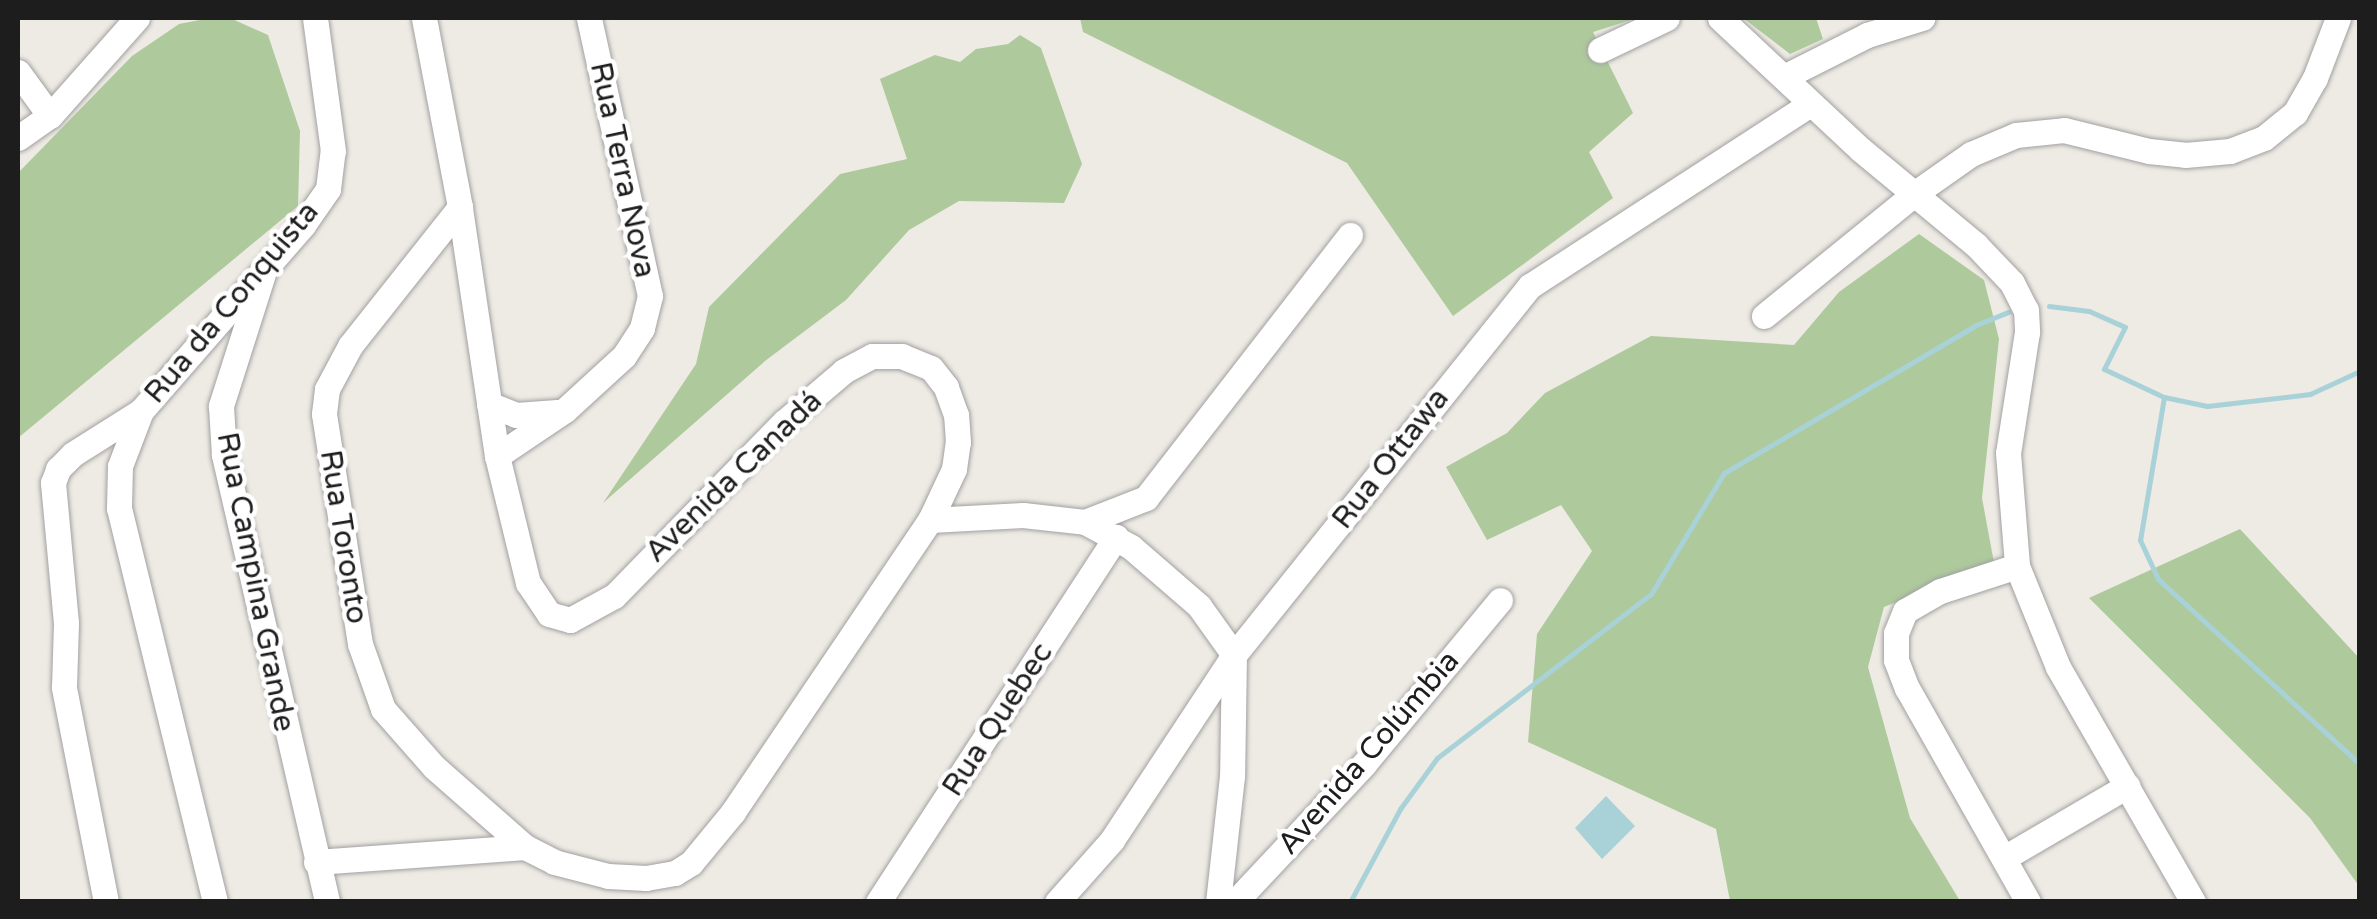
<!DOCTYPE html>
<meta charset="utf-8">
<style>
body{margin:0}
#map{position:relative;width:2377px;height:919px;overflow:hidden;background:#eeeae4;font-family:"Varela Round",sans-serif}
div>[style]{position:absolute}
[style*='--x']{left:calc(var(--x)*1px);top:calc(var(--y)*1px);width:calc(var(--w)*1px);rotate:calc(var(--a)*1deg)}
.forest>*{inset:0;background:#aeca9c}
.water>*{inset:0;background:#a8d2d8}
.stream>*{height:5px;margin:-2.5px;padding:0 2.5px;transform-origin:2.5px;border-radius:2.5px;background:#a8d2d8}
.roads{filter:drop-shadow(0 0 2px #a1a1a1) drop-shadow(0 0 2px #a1a1a1)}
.minor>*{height:25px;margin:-12.5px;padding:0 12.5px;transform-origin:12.5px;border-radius:12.5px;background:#fff}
span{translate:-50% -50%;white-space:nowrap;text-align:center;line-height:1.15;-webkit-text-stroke:9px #fff;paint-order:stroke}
.street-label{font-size:30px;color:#1d1d1d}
.frame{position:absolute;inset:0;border:20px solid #1d1d1d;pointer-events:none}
</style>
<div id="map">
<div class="forest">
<div style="clip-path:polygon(210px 18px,230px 18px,268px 35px,300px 131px,298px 206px,18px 438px,18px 173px,132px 56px,179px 24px)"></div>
<div style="clip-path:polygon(1080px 18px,1637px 18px,1593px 32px,1633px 113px,1589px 152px,1613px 198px,1453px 316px,1347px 163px,1083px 32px)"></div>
<div style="clip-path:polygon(1743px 18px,1816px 18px,1823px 39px,1790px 54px)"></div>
<div style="clip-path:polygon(1020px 35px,1041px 48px,1082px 164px,1064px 203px,959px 201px,909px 230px,846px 300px,765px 361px,603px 503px,696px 364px,709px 307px,840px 174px,907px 159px,880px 79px,935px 55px,960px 62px,976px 49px,1008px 44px)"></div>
<div style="clip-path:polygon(1919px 234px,1984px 280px,1999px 339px,1982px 498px,1994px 563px,1884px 607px,1868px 667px,1910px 818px,1960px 901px,1730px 901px,1716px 829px,1528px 742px,1537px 634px,1592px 551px,1561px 505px,1487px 540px,1446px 467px,1507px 433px,1545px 393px,1651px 336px,1794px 345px,1839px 292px)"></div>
<div style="clip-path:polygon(2240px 529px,2359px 658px,2359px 886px,2310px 818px,2089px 598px)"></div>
</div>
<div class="water">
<div style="clip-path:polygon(1606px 796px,1635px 826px,1602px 859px,1575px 828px)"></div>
</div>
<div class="stream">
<div style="--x:2049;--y:306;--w:40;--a:7.1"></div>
<div style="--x:2089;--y:311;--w:39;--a:24"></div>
<div style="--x:2125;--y:327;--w:47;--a:116.6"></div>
<div style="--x:2104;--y:369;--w:66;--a:25"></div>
<div style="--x:2164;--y:397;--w:44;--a:11.8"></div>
<div style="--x:2207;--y:406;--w:104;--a:-6.6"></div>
<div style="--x:2310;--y:394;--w:55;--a:-24.7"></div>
<div style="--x:2164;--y:397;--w:145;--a:99.5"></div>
<div style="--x:2140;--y:540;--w:43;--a:65.2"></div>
<div style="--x:2158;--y:579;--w:274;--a:42.5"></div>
<div style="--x:1350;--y:902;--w:106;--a:-61.7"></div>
<div style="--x:1400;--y:809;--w:63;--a:-54"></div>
<div style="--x:1437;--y:758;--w:270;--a:-37.5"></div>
<div style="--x:1651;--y:594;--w:141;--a:-58.9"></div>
<div style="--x:1724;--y:473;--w:292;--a:-30.4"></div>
<div style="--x:1976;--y:325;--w:35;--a:-22"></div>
</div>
<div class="roads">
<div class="minor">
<div style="--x:1720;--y:18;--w:192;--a:43.1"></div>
<div style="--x:1860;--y:149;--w:151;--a:39.6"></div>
<div style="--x:1976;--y:245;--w:52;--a:46.5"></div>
<div style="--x:2012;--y:283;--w:30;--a:63"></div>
<div style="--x:2026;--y:310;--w:22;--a:87"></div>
<div style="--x:2027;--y:332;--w:122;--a:98.9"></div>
<div style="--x:2008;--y:453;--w:113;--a:85.4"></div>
<div style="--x:2017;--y:566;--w:109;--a:67.9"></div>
<div style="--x:2058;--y:667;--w:271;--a:60.1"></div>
<div style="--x:1600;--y:50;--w:74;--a:-25.5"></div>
<div style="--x:18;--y:72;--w:54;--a:54"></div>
<div style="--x:1784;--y:77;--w:93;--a:-26.8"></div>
<div style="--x:1867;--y:35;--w:58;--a:-17.2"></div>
<div style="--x:18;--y:138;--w:39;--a:-35"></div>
<div style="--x:50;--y:116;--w:131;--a:-48.4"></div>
<div style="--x:460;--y:207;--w:177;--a:128.4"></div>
<div style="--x:350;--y:346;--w:49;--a:118.1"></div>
<div style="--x:327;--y:389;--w:25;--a:97"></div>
<div style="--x:324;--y:414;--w:233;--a:81.1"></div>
<div style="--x:360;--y:644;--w:69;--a:70.5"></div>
<div style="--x:383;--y:709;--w:77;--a:48.7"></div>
<div style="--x:434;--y:767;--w:121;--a:41.3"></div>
<div style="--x:263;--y:274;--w:139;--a:107.7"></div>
<div style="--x:221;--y:406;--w:49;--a:86.5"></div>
<div style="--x:224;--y:455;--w:459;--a:77"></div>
<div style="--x:1764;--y:316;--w:193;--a:-39.1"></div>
<div style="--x:1914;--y:194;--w:70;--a:-35.1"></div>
<div style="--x:1971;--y:154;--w:49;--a:-22.9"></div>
<div style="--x:2016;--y:135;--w:48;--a:-5.9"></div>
<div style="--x:2064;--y:130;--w:88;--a:13.9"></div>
<div style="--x:2149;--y:151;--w:36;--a:6"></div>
<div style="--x:2185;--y:155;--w:45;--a:-5.1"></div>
<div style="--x:2230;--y:151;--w:36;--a:-21"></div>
<div style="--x:2264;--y:138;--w:40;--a:-39"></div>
<div style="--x:2295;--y:113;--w:40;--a:-60.3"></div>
<div style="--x:2315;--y:78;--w:64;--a:-69"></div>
<div style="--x:489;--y:404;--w:29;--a:22"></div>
<div style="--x:516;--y:415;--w:41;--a:-4.2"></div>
<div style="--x:141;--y:411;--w:59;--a:110.9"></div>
<div style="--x:120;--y:466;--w:42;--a:91.4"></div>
<div style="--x:119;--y:508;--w:406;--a:76.3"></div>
<div style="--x:497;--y:456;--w:82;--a:-34.1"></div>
<div style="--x:565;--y:410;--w:80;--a:-42.5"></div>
<div style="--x:624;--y:356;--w:33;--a:-57"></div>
<div style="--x:642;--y:328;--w:33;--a:-76"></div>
<div style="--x:650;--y:296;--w:285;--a:-102.4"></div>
<div style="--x:930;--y:520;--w:93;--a:-3.1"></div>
<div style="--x:1023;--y:515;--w:62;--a:6.4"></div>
<div style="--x:1085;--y:522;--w:52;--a:28.5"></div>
<div style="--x:1131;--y:547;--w:90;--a:40.9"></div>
<div style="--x:1199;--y:606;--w:60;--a:54.5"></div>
<div style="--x:1234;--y:655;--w:121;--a:90.9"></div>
<div style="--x:1232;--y:776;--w:127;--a:96.3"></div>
<div style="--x:1085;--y:522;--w:66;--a:-21.5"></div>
<div style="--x:1146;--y:498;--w:333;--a:-52.2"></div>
<div style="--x:2017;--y:566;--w:81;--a:162"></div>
<div style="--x:1940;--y:591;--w:40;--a:150.3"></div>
<div style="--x:1905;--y:611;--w:24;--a:112"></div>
<div style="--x:1896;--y:633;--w:27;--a:90"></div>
<div style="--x:1896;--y:660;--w:30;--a:69"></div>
<div style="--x:1907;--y:688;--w:246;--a:60.5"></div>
<div style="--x:2004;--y:858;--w:143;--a:-30.3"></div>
<div style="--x:316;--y:862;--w:210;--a:-4.1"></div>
<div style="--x:525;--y:847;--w:33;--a:27"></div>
<div style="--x:554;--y:862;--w:56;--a:14.5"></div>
<div style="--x:608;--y:876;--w:38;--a:3"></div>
<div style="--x:646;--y:878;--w:29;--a:-10"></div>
<div style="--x:675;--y:873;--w:19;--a:-32"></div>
<div style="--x:691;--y:863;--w:66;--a:-50.5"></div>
<div style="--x:733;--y:812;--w:352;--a:-56"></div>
<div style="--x:930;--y:520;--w:56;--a:-64.8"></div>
<div style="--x:954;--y:469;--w:27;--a:-82"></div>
<div style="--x:958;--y:442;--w:27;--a:-94"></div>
<div style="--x:956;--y:415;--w:30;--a:-110"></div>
<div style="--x:946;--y:387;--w:24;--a:-128"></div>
<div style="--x:931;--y:368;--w:31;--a:-158"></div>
<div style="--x:902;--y:356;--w:30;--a:180"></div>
<div style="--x:872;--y:356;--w:32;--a:152"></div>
<div style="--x:844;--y:371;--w:79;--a:139.6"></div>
<div style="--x:784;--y:422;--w:243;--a:134.3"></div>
<div style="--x:614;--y:596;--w:50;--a:151.4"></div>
<div style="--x:570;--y:620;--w:22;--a:-164"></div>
<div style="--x:549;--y:614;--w:37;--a:-124"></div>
<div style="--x:528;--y:583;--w:131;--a:-103.7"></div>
<div style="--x:497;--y:456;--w:252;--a:-98.5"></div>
<div style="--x:460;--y:207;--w:192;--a:-100.8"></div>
<div style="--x:106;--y:902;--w:219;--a:-101.1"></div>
<div style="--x:64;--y:687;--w:64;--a:-88.2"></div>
<div style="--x:66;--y:623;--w:141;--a:-95.3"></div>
<div style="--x:53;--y:483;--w:15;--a:-70"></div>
<div style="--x:58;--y:469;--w:21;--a:-45"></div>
<div style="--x:73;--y:454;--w:80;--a:-32.3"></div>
<div style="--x:141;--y:411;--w:247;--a:-48.9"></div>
<div style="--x:303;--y:225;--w:44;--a:-55.2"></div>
<div style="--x:328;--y:189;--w:38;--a:-83"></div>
<div style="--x:333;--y:151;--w:134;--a:-97.7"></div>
<div style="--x:878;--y:902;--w:436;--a:-56.9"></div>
<div style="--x:1057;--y:902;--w:83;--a:-48.4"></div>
<div style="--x:1112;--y:840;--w:222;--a:-56.6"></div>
<div style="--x:1234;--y:655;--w:473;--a:-51.3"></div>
<div style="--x:1530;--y:286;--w:334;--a:-33"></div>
<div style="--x:1235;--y:902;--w:189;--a:-46.9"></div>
<div style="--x:1364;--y:764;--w:213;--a:-50.3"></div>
</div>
</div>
<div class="street-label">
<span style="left:622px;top:170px;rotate:78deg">Rua Terra Nova</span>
<span style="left:232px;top:303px;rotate:-50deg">Rua da Conquista</span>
<span style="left:1391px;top:459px;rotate:-52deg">Rua Ottawa</span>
<span style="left:734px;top:477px;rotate:-44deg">Avenida Canadá</span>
<span style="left:343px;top:537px;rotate:81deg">Rua Toronto</span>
<span style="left:255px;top:582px;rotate:79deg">Rua Campina Grande</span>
<span style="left:998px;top:720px;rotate:-57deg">Rua Quebec</span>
<span style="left:1369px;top:753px;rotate:-49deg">Avenida Colúmbia</span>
</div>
<div class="frame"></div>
</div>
